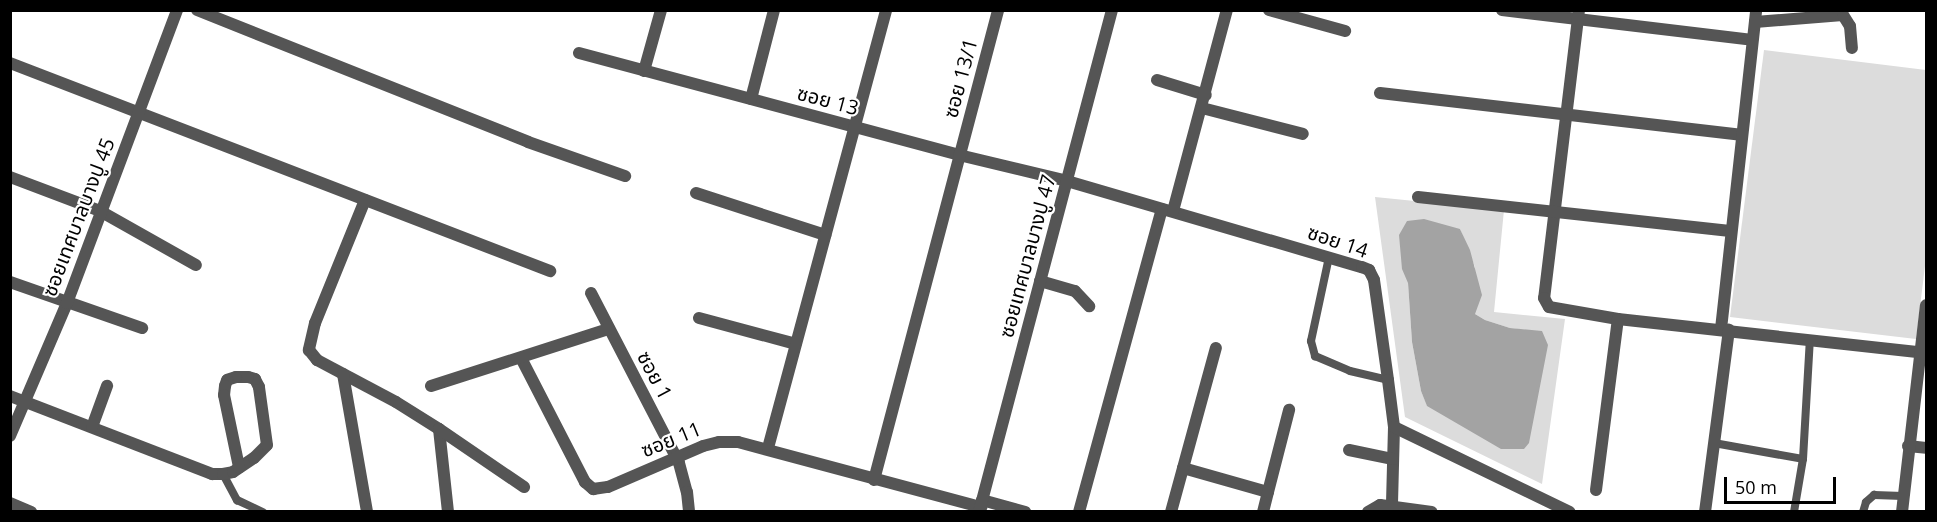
<!DOCTYPE html>
<meta charset="utf-8">
<style>
body{margin:0}
#map{position:relative;width:1937px;height:522px;overflow:hidden;background:#fff;font-family:"Open Sans","Noto Sans Thai",sans-serif}
div>[style]{position:absolute}
[style*='--x']{left:calc(var(--x)*1px);top:calc(var(--y)*1px);width:calc(var(--w)*1px);rotate:calc(var(--a)*1deg)}
.green>*{inset:0;background:#dcdcdc}
.water>*{inset:0;background:#a3a3a3}
.service>*{height:8px;margin:-4px;padding:0 4px;transform-origin:4px;border-radius:4px;background:#555}
.minor>*{height:12px;margin:-6px;padding:0 6px;transform-origin:6px;border-radius:6px;background:#555}
span{translate:-50% -50%;white-space:nowrap;text-align:center;line-height:1.15;-webkit-text-stroke:4.5px #fff;paint-order:stroke}
.street-label{font-size:20px;color:#000}
.frame{position:absolute;inset:0;border:12px solid #000;pointer-events:none}
.scale{position:absolute;left:1724px;top:477px;width:112px;height:27px;box-sizing:border-box;border:3px solid #000;border-top:0;padding-left:8px;font-size:18px;line-height:21px;white-space:nowrap;color:#000;-webkit-text-stroke:4px #fff;paint-order:stroke}
</style>
<div id="map">
<div class="green">
<div style="clip-path:polygon(1764px 50px,1926px 70px,1926px 258px,1916px 339px,1730px 317px)"></div>
<div style="clip-path:polygon(evenodd,1375px 197px,1504px 210px,1494px 312px,1565px 319px,1542px 484px,1405px 417px,1375px 197px,1460px 229px,1475px 267px,1475px 314px,1485px 320px,1510px 328px,1542px 332px,1427px 405px,1421px 391px,1412px 342px,1408px 283px,1460px 229px)"></div>
</div>
<div class="water">
<div style="clip-path:polygon(1424px 219px,1460px 229px,1470px 250px,1482px 295px,1475px 314px,1485px 320px,1510px 328px,1542px 331px,1548px 345px,1529px 443px,1524px 449px,1501px 449px,1427px 406px,1421px 391px,1412px 342px,1408px 283px,1402px 269px,1399px 235px,1407px 221px)"></div>
</div>
<div class="service">
<div style="--x:1329;--y:257;--w:86;--a:102.1"></div>
<div style="--x:1311;--y:341;--w:16;--a:75"></div>
<div style="--x:1315;--y:356;--w:38;--a:23"></div>
<div style="--x:1350;--y:371;--w:39;--a:13"></div>
<div style="--x:1714;--y:443;--w:90;--a:10.2"></div>
<div style="--x:223;--y:474;--w:30;--a:62"></div>
<div style="--x:237;--y:500;--w:29;--a:25"></div>
<div style="--x:1794;--y:512;--w:54;--a:-80.4"></div>
<div style="--x:1803;--y:459;--w:120;--a:-86.7"></div>
<div style="--x:1863;--y:512;--w:10;--a:-73"></div>
<div style="--x:1866;--y:502;--w:11;--a:-41"></div>
<div style="--x:1874;--y:495;--w:29;--a:2"></div>
</div>
<div class="minor">
<div style="--x:197;--y:10;--w:356;--a:21.7"></div>
<div style="--x:528;--y:142;--w:103;--a:19.3"></div>
<div style="--x:1269;--y:10;--w:79;--a:15.4"></div>
<div style="--x:1502;--y:10;--w:252;--a:6.8"></div>
<div style="--x:1579;--y:10;--w:290;--a:96.9"></div>
<div style="--x:1544;--y:298;--w:10;--a:61"></div>
<div style="--x:1549;--y:307;--w:70;--a:9.9"></div>
<div style="--x:1618;--y:319;--w:310;--a:6.3"></div>
<div style="--x:1755;--y:22;--w:88;--a:-4.5"></div>
<div style="--x:1843;--y:15;--w:13;--a:58"></div>
<div style="--x:1850;--y:26;--w:22;--a:85"></div>
<div style="--x:579;--y:53;--w:393;--a:15"></div>
<div style="--x:959;--y:155;--w:111;--a:13.5"></div>
<div style="--x:1067;--y:181;--w:307;--a:16.3"></div>
<div style="--x:1362;--y:267;--w:8;--a:23"></div>
<div style="--x:1369;--y:270;--w:11;--a:63"></div>
<div style="--x:1374;--y:280;--w:101;--a:82"></div>
<div style="--x:1388;--y:380;--w:47;--a:82.7"></div>
<div style="--x:1394;--y:427;--w:78;--a:91.5"></div>
<div style="--x:10;--y:63;--w:579;--a:21.07"></div>
<div style="--x:644;--y:71;--w:63;--a:-74.4"></div>
<div style="--x:1157;--y:80;--w:51;--a:17"></div>
<div style="--x:1380;--y:93;--w:363;--a:6.6"></div>
<div style="--x:751;--y:99;--w:92;--a:-75.5"></div>
<div style="--x:1202;--y:108;--w:104;--a:14.4"></div>
<div style="--x:10;--y:177;--w:96;--a:20.7"></div>
<div style="--x:100;--y:211;--w:110;--a:29.4"></div>
<div style="--x:696;--y:193;--w:136;--a:18"></div>
<div style="--x:1418;--y:197;--w:314;--a:6.2"></div>
<div style="--x:365;--y:200;--w:133;--a:112.1"></div>
<div style="--x:315;--y:323;--w:28;--a:103"></div>
<div style="--x:309;--y:350;--w:13;--a:51"></div>
<div style="--x:317;--y:360;--w:89;--a:28"></div>
<div style="--x:396;--y:402;--w:51;--a:32.1"></div>
<div style="--x:439;--y:429;--w:83;--a:83.8"></div>
<div style="--x:1173;--y:211;--w:208;--a:-75"></div>
<div style="--x:1040;--y:281;--w:36;--a:16"></div>
<div style="--x:1075;--y:291;--w:21;--a:47"></div>
<div style="--x:10;--y:282;--w:140;--a:19.2"></div>
<div style="--x:591;--y:293;--w:191;--a:62.6"></div>
<div style="--x:679;--y:463;--w:30;--a:75"></div>
<div style="--x:687;--y:492;--w:20;--a:84"></div>
<div style="--x:699;--y:318;--w:100;--a:15"></div>
<div style="--x:1721;--y:329;--w:321;--a:-83.7"></div>
<div style="--x:521;--y:358;--w:140;--a:62.7"></div>
<div style="--x:585;--y:482;--w:11;--a:41"></div>
<div style="--x:593;--y:489;--w:15;--a:-8"></div>
<div style="--x:608;--y:487;--w:103;--a:-23.3"></div>
<div style="--x:703;--y:446;--w:16;--a:-14"></div>
<div style="--x:719;--y:442;--w:19;--a:0"></div>
<div style="--x:738;--y:442;--w:252;--a:15"></div>
<div style="--x:343;--y:374;--w:140;--a:80.1"></div>
<div style="--x:431;--y:386;--w:187;--a:-17.8"></div>
<div style="--x:10;--y:396;--w:217;--a:21.1"></div>
<div style="--x:212;--y:474;--w:11;--a:0"></div>
<div style="--x:223;--y:474;--w:10;--a:-11"></div>
<div style="--x:233;--y:472;--w:25;--a:-34"></div>
<div style="--x:254;--y:458;--w:18;--a:-45"></div>
<div style="--x:267;--y:445;--w:59;--a:-97.9"></div>
<div style="--x:259;--y:387;--w:9;--a:-117"></div>
<div style="--x:255;--y:379;--w:7;--a:-164"></div>
<div style="--x:248;--y:377;--w:12;--a:180"></div>
<div style="--x:236;--y:377;--w:9;--a:162"></div>
<div style="--x:227;--y:380;--w:6;--a:108"></div>
<div style="--x:225;--y:386;--w:9;--a:96"></div>
<div style="--x:224;--y:395;--w:74;--a:78.2"></div>
<div style="--x:92;--y:427;--w:44;--a:-69.9"></div>
<div style="--x:1394;--y:427;--w:195;--a:25.8"></div>
<div style="--x:439;--y:429;--w:103;--a:34.3"></div>
<div style="--x:10;--y:436;--w:145;--a:-66.8"></div>
<div style="--x:67;--y:303;--w:313;--a:-69.4"></div>
<div style="--x:1908;--y:446;--w:18;--a:6"></div>
<div style="--x:768;--y:448;--w:454;--a:-74.9"></div>
<div style="--x:1349;--y:450;--w:45;--a:11.6"></div>
<div style="--x:1183;--y:468;--w:88;--a:15.8"></div>
<div style="--x:1268;--y:492;--w:21;--a:104"></div>
<div style="--x:874;--y:480;--w:486;--a:-75.2"></div>
<div style="--x:1596;--y:490;--w:172;--a:-82.7"></div>
<div style="--x:1268;--y:492;--w:85;--a:-75.6"></div>
<div style="--x:982;--y:500;--w:45;--a:15.6"></div>
<div style="--x:10;--y:503;--w:23;--a:23"></div>
<div style="--x:979;--y:512;--w:519;--a:-75.16"></div>
<div style="--x:1079;--y:512;--w:314;--a:-74.7"></div>
<div style="--x:1171;--y:512;--w:170;--a:-74.7"></div>
<div style="--x:1368;--y:512;--w:14;--a:-30"></div>
<div style="--x:1380;--y:505;--w:52;--a:7.7"></div>
<div style="--x:1705;--y:512;--w:184;--a:-82.5"></div>
<div style="--x:1902;--y:512;--w:208;--a:-83.4"></div>
</div>
<div class="street-label">
<span style="left:960px;top:78px;rotate:-75deg">ซอย 13/1</span>
<span style="left:828px;top:100px;rotate:15deg">ซอย 13</span>
<span style="left:78px;top:217px;rotate:-69deg">ซอยเทศบาลบางปู 45</span>
<span style="left:1338px;top:241px;rotate:19deg">ซอย 14</span>
<span style="left:1027px;top:256px;rotate:-75deg">ซอยเทศบาลบางปู 47</span>
<span style="left:655px;top:375px;rotate:62deg">ซอย 1</span>
<span style="left:671px;top:439px;rotate:-22deg">ซอย 11</span>
</div>
<div class="frame"></div>
<div class="scale">50 m</div>
</div>
